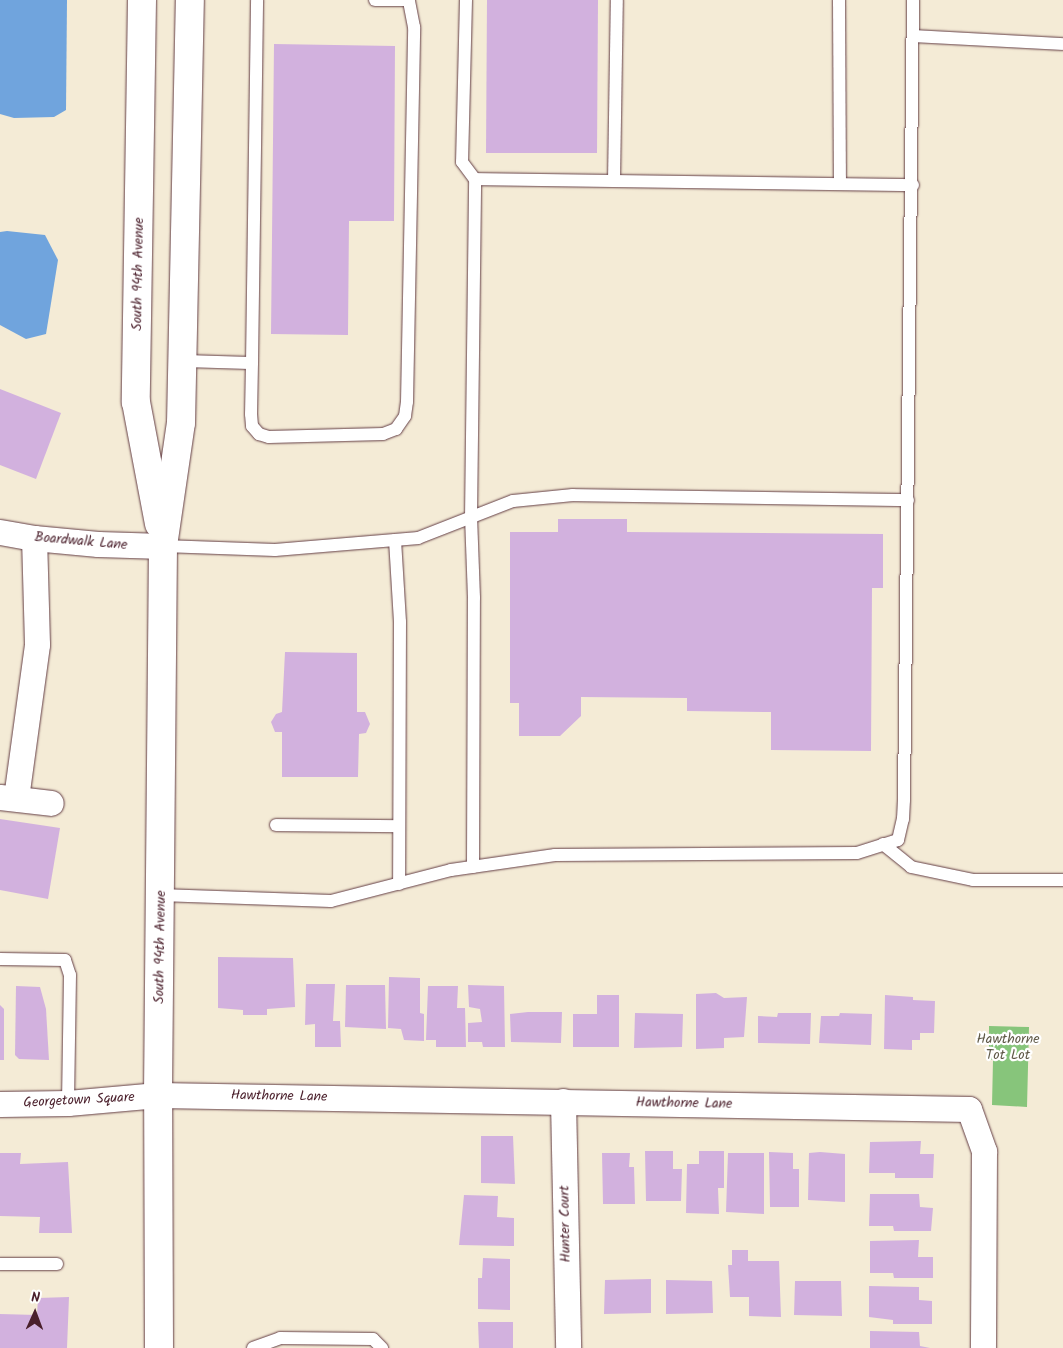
<!DOCTYPE html>
<style>
body{margin:0}
#map{position:relative;width:1063px;height:1348px;overflow:hidden;background:#f4ebd6;font-family:Kalam,sans-serif}
div>[style]{position:absolute}
[style*='--x']{left:calc(var(--x)*1px);top:calc(var(--y)*1px);width:calc(var(--w)*1px);rotate:calc(var(--a)*1deg)}
.green>*{inset:0;background:#87c57b}
.water>*{inset:0;background:#70a4dd}
.building>*{inset:0;background:#d2b1de}
.roads{filter:drop-shadow(0 0 1px #643e45) drop-shadow(0 0 1px #643e45)}
.service>*{height:12px;margin:-6px;padding:0 6px;transform-origin:6px;border-radius:6px;background:#fff}
.minor>*{height:25px;margin:-12.5px;padding:0 12.5px;transform-origin:12.5px;border-radius:12.5px;background:#fff}
.tertiary>*{height:28px;margin:-14px;padding:0 14px;transform-origin:14px;border-radius:14px;background:#fff}
span{translate:-50% -50%;white-space:nowrap;text-align:center;line-height:1.15;-webkit-text-stroke:4.5px #fff;paint-order:stroke}
.street-label{font-size:14px;color:#4a1f2b}
.park-label{font-size:14px;color:#5f5947}
.north{position:absolute;left:10px;top:1288px;width:50px;height:50px;-webkit-text-stroke:4px #fff;paint-order:stroke;rotate:2deg;font-size:14px;font-weight:700;line-height:20px;text-align:center;color:#4a1f2b}
.north::after{content:'';display:block;margin:auto;width:18px;height:22px;background:#4a1f2b;clip-path:polygon(50% 0,100% 100%,50% 72%,0 100%)}
</style>
<div id="map">
<div class="green">
<div style="clip-path:polygon(989px 1026px,1029px 1027px,1027px 1107px,992px 1105px,993px 1060px,989px 1059px)"></div>
</div>
<div class="water">
<div style="clip-path:polygon(0 0,67px 0,66px 110px,54px 117px,14px 118px,0 114px)"></div>
<div style="clip-path:polygon(7px 231px,45px 235px,58px 260px,46px 334px,26px 339px,0 325px,0 232px)"></div>
</div>
<div class="building">
<div style="clip-path:polygon(487px 0,598px 0,597px 153px,486px 153px)"></div>
<div style="clip-path:polygon(274px 44px,395px 46px,394px 221px,349px 221px,348px 335px,271px 334px)"></div>
<div style="clip-path:polygon(0 389px,61px 413px,36px 479px,0 465px)"></div>
<div style="clip-path:polygon(558px 519px,627px 519px,627px 532px,883px 534px,883px 588px,872px 588px,871px 751px,771px 750px,771px 712px,687px 711px,687px 698px,581px 697px,581px 716px,560px 736px,519px 736px,519px 703px,510px 703px,510px 532px,558px 532px)"></div>
<div style="clip-path:polygon(285px 652px,357px 653px,357px 712px,365px 712px,370px 724px,366px 733px,359px 734px,358px 777px,282px 777px,282px 732px,275px 732px,271px 722px,276px 714px,282px 712px)"></div>
<div style="clip-path:polygon(0 819px,60px 828px,48px 899px,0 890px)"></div>
<div style="clip-path:polygon(218px 957px,293px 958px,295px 1007px,267px 1009px,267px 1015px,243px 1015px,243px 1010px,218px 1008px)"></div>
<div style="clip-path:polygon(389px 977px,420px 978px,420px 1013px,424px 1014px,424px 1041px,404px 1040px,401px 1029px,388px 1028px)"></div>
<div style="clip-path:polygon(306px 984px,335px 984px,333px 1021px,340px 1021px,341px 1047px,315px 1047px,315px 1024px,305px 1025px)"></div>
<div style="clip-path:polygon(346px 985px,385px 985px,386px 1029px,345px 1027px)"></div>
<div style="clip-path:polygon(468px 985px,504px 986px,505px 1047px,483px 1047px,482px 1042px,468px 1042px,468px 1023px,482px 1022px,480px 1009px,469px 1007px)"></div>
<div style="clip-path:polygon(16px 986px,40px 987px,46px 1009px,49px 1060px,19px 1059px,15px 1055px)"></div>
<div style="clip-path:polygon(428px 986px,458px 986px,457px 1008px,465px 1008px,466px 1047px,436px 1047px,436px 1040px,426px 1040px)"></div>
<div style="clip-path:polygon(716px 993px,724px 998px,747px 997px,744px 1037px,724px 1038px,724px 1048px,696px 1049px,696px 994px)"></div>
<div style="clip-path:polygon(597px 995px,619px 995px,619px 1047px,573px 1047px,573px 1014px,597px 1014px)"></div>
<div style="clip-path:polygon(885px 995px,913px 997px,913px 1000px,935px 1001px,934px 1033px,920px 1033px,920px 1040px,912px 1040px,912px 1050px,884px 1049px)"></div>
<div style="clip-path:polygon(0 1005px,4px 1009px,4px 1060px,0 1060px)"></div>
<div style="clip-path:polygon(528px 1012px,562px 1012px,561px 1043px,511px 1042px,510px 1014px)"></div>
<div style="clip-path:polygon(635px 1013px,683px 1014px,682px 1047px,634px 1048px)"></div>
<div style="clip-path:polygon(778px 1013px,811px 1013px,810px 1044px,758px 1043px,758px 1016px,777px 1017px)"></div>
<div style="clip-path:polygon(840px 1013px,872px 1014px,871px 1045px,819px 1043px,821px 1016px,839px 1016px)"></div>
<div style="clip-path:polygon(481px 1136px,513px 1136px,515px 1184px,481px 1183px)"></div>
<div style="clip-path:polygon(921px 1141px,920px 1154px,934px 1154px,933px 1178px,895px 1178px,895px 1173px,869px 1173px,870px 1142px)"></div>
<div style="clip-path:polygon(645px 1151px,673px 1151px,673px 1169px,682px 1169px,681px 1201px,646px 1201px)"></div>
<div style="clip-path:polygon(699px 1151px,724px 1151px,724px 1188px,718px 1188px,719px 1214px,686px 1213px,687px 1164px,699px 1164px)"></div>
<div style="clip-path:polygon(769px 1152px,793px 1153px,793px 1169px,799px 1169px,799px 1207px,770px 1207px)"></div>
<div style="clip-path:polygon(820px 1152px,845px 1154px,845px 1202px,808px 1200px,809px 1153px)"></div>
<div style="clip-path:polygon(0 1153px,21px 1153px,20px 1164px,68px 1162px,72px 1233px,39px 1233px,40px 1217px,0 1216px)"></div>
<div style="clip-path:polygon(602px 1153px,630px 1153px,629px 1167px,634px 1167px,635px 1204px,603px 1204px)"></div>
<div style="clip-path:polygon(728px 1153px,764px 1153px,764px 1214px,726px 1212px)"></div>
<div style="clip-path:polygon(870px 1194px,919px 1194px,920px 1207px,933px 1208px,931px 1231px,894px 1231px,893px 1226px,869px 1226px)"></div>
<div style="clip-path:polygon(464px 1195px,498px 1196px,497px 1217px,514px 1218px,514px 1246px,459px 1245px)"></div>
<div style="clip-path:polygon(919px 1240px,918px 1257px,933px 1257px,933px 1278px,894px 1278px,893px 1273px,870px 1273px,870px 1241px)"></div>
<div style="clip-path:polygon(732px 1250px,748px 1250px,748px 1261px,779px 1261px,781px 1317px,749px 1316px,749px 1297px,730px 1297px,728px 1265px,732px 1265px)"></div>
<div style="clip-path:polygon(483px 1258px,510px 1259px,510px 1310px,478px 1309px,478px 1278px,482px 1278px)"></div>
<div style="clip-path:polygon(651px 1279px,651px 1313px,604px 1314px,605px 1280px)"></div>
<div style="clip-path:polygon(666px 1280px,712px 1281px,713px 1313px,666px 1314px)"></div>
<div style="clip-path:polygon(795px 1281px,841px 1281px,842px 1316px,794px 1315px)"></div>
<div style="clip-path:polygon(869px 1286px,919px 1287px,919px 1300px,932px 1301px,932px 1324px,893px 1324px,893px 1320px,869px 1317px)"></div>
<div style="clip-path:polygon(69px 1297px,67px 1348px,0 1348px,0 1314px,37px 1315px,38px 1298px)"></div>
<div style="clip-path:polygon(478px 1322px,513px 1322px,513px 1348px,479px 1348px)"></div>
<div style="clip-path:polygon(870px 1331px,919px 1332px,920px 1346px,930px 1348px,870px 1348px)"></div>
</div>
<div class="roads">
<div class="service">
<div style="--x:375;--y:0;--w:34;--a:0"></div>
<div style="--x:466;--y:0;--w:162;--a:91.4"></div>
<div style="--x:462;--y:162;--w:21;--a:53"></div>
<div style="--x:839;--y:0;--w:184;--a:89.7"></div>
<div style="--x:914;--y:36;--w:149;--a:3.1"></div>
<div style="--x:614;--y:181;--w:181;--a:-89.1"></div>
<div style="--x:183;--y:361;--w:69;--a:1.7"></div>
<div style="--x:252;--y:363;--w:363;--a:-89.2"></div>
<div style="--x:252;--y:363;--w:51;--a:91.1"></div>
<div style="--x:251;--y:414;--w:12;--a:85"></div>
<div style="--x:252;--y:426;--w:11;--a:49"></div>
<div style="--x:259;--y:434;--w:10;--a:17"></div>
<div style="--x:269;--y:437;--w:114;--a:-1.5"></div>
<div style="--x:383;--y:434;--w:14;--a:-21"></div>
<div style="--x:396;--y:429;--w:16;--a:-55"></div>
<div style="--x:405;--y:416;--w:14;--a:-82"></div>
<div style="--x:407;--y:402;--w:375;--a:-88.9"></div>
<div style="--x:414;--y:27;--w:26;--a:-101"></div>
<div style="--x:395;--y:540;--w:82;--a:86.5"></div>
<div style="--x:400;--y:622;--w:262;--a:90.2"></div>
<div style="--x:163;--y:546;--w:112;--a:2"></div>
<div style="--x:275;--y:550;--w:144;--a:-4.8"></div>
<div style="--x:418;--y:538;--w:102;--a:-21.3"></div>
<div style="--x:513;--y:501;--w:60;--a:-5.7"></div>
<div style="--x:573;--y:495;--w:335;--a:0.9"></div>
<div style="--x:276;--y:825;--w:123;--a:0.5"></div>
<div style="--x:883;--y:844;--w:36;--a:39"></div>
<div style="--x:911;--y:867;--w:63;--a:11.8"></div>
<div style="--x:973;--y:880;--w:90;--a:0"></div>
<div style="--x:473;--y:867;--w:269;--a:-89.8"></div>
<div style="--x:474;--y:598;--w:80;--a:-92.1"></div>
<div style="--x:471;--y:518;--w:339;--a:-89.3"></div>
<div style="--x:475;--y:179;--w:438;--a:0.8"></div>
<div style="--x:160;--y:895;--w:171;--a:2"></div>
<div style="--x:331;--y:901;--w:124;--a:-14.5"></div>
<div style="--x:451;--y:870;--w:105;--a:-8.2"></div>
<div style="--x:555;--y:855;--w:302;--a:-0.4"></div>
<div style="--x:857;--y:853;--w:43;--a:-17.6"></div>
<div style="--x:898;--y:840;--w:22;--a:-77"></div>
<div style="--x:903;--y:819;--w:19;--a:-87"></div>
<div style="--x:904;--y:800;--w:800;--a:-89.36"></div>
<div style="--x:0;--y:959;--w:65;--a:0.9"></div>
<div style="--x:65;--y:960;--w:16;--a:72"></div>
<div style="--x:70;--y:975;--w:128;--a:90.9"></div>
<div style="--x:0;--y:1264;--w:57;--a:0"></div>
<div style="--x:253;--y:1348;--w:29;--a:-20"></div>
<div style="--x:280;--y:1338;--w:93;--a:0.6"></div>
<div style="--x:373;--y:1339;--w:13;--a:45"></div>
</div>
<div class="minor">
<div style="--x:0;--y:532;--w:35;--a:10"></div>
<div style="--x:34;--y:538;--w:64;--a:5.4"></div>
<div style="--x:98;--y:544;--w:65;--a:1.8"></div>
<div style="--x:0;--y:797;--w:51;--a:6.7"></div>
<div style="--x:16;--y:798;--w:155;--a:-82.2"></div>
<div style="--x:37;--y:644;--w:106;--a:-91.6"></div>
<div style="--x:563;--y:1101;--w:247;--a:88.8"></div>
<div style="--x:0;--y:1104;--w:68;--a:-0.8"></div>
<div style="--x:68;--y:1103;--w:90;--a:-5.1"></div>
<div style="--x:158;--y:1095;--w:811;--a:0.99"></div>
<div style="--x:969;--y:1109;--w:45;--a:70.3"></div>
<div style="--x:984;--y:1151;--w:197;--a:90.3"></div>
</div>
<div class="tertiary">
<div style="--x:142;--y:0;--w:402;--a:90.9"></div>
<div style="--x:136;--y:402;--w:124;--a:79.3"></div>
<div style="--x:159;--y:1348;--w:253;--a:-90.2"></div>
<div style="--x:158;--y:1095;--w:549;--a:-89.48"></div>
<div style="--x:163;--y:546;--w:124;--a:-81.7"></div>
<div style="--x:181;--y:423;--w:423;--a:-88.8"></div>
</div>
</div>
<div class="street-label">
<span style="left:138px;top:274px;rotate:-89deg">South 94th Avenue</span>
<span style="left:81px;top:541px;rotate:5deg">Boardwalk Lane</span>
<span style="left:160px;top:947px;rotate:-89deg">South 94th Avenue</span>
<span style="left:279px;top:1096px;rotate:1deg">Hawthorne Lane</span>
<span style="left:79px;top:1100px;rotate:-3deg">Georgetown Square</span>
<span style="left:684px;top:1103px;rotate:1deg">Hawthorne Lane</span>
<span style="left:565px;top:1224px;rotate:-91deg">Hunter Court</span>
</div>
<div class="park-label">
<span style="left:1008px;top:1047px">Hawthorne<br>Tot Lot</span>
</div>
<div class="north">N</div>
</div>
